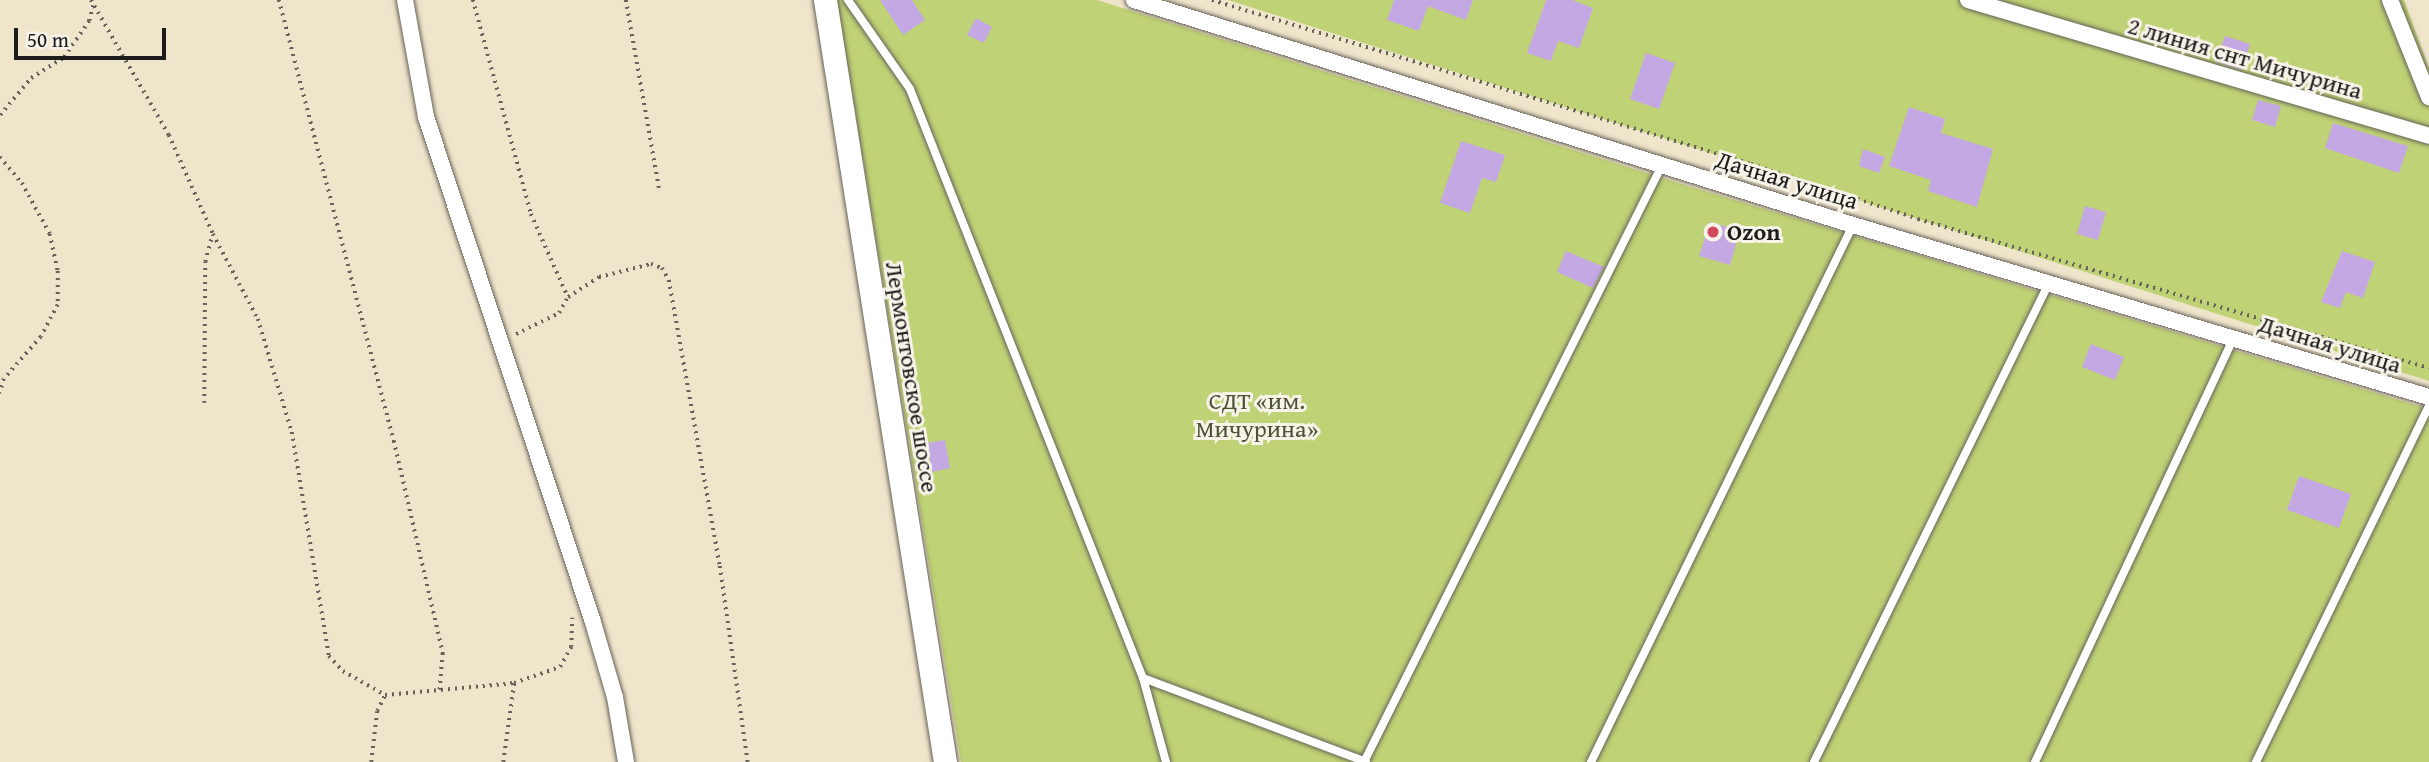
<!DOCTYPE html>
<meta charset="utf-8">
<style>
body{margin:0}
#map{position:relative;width:2429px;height:762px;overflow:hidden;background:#efe5cb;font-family:"Gentium Book Plus",serif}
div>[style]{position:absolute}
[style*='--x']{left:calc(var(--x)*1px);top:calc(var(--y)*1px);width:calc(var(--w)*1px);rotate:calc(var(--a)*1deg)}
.green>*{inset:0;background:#bfd275}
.building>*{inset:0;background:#c4a8e3}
.path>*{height:3.5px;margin-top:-1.75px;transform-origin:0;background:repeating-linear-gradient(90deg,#666259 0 2px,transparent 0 7px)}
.roads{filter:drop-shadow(0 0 2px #666259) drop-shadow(0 0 2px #666259)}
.lane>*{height:8px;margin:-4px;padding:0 4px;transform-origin:4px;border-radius:4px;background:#fff}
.street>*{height:16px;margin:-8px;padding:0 8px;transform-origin:8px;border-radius:8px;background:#fff}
.secondary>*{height:23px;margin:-11.5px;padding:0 11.5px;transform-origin:11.5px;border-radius:11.5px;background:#fff}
.dots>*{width:19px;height:19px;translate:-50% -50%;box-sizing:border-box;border:4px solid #f7f3e8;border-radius:50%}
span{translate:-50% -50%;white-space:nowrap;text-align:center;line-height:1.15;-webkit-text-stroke:6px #f7f3e8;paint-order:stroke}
.street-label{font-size:24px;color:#1c1c1c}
.poi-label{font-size:24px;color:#1c1c1c;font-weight:700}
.left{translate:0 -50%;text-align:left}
.park-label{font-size:24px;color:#4d5337}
.scale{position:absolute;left:14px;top:28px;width:152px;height:32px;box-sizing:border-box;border:4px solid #1c1c1c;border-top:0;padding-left:9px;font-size:21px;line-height:24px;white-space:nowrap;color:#1c1c1c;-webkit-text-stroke:5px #f7f3e8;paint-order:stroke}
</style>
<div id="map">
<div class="green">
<div style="clip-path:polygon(837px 0,1097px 0,1688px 186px,2429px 409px,2429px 762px,961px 762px)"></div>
<div style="clip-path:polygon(1228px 0,2404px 0,2429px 68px,2429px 381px)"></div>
</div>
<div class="building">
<div style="clip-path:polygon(880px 0,912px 0,925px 20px,903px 35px)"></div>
<div style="clip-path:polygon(1394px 0,1473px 0,1466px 20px,1428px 6px,1419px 31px,1387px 20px)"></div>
<div style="clip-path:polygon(1546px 0,1572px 0,1593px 8px,1579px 48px,1558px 41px,1551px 61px,1527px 53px)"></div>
<div style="clip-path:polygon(976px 18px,992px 27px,984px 43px,967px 35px)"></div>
<div style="clip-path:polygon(2225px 36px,2250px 44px,2242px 70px,2216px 62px)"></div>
<div style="clip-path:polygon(1646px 53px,1675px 63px,1659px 109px,1630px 99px)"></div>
<div style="clip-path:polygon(2258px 100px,2281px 106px,2275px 127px,2252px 120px)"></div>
<div style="clip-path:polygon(1909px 107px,1945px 119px,1941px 133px,1993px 149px,1977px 207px,1928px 191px,1931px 180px,1889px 166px)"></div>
<div style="clip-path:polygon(2333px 123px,2408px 146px,2399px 173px,2325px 148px)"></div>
<div style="clip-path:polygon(1461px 141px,1505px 155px,1496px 182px,1482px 178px,1470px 213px,1440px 203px)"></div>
<div style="clip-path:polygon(1863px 149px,1885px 157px,1879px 173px,1859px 166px)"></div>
<div style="clip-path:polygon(2085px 206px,2106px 212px,2098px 240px,2077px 234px)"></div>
<div style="clip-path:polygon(1710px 222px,1740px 231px,1730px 265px,1699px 256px)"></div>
<div style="clip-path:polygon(1566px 251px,1604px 267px,1593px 288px,1557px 272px)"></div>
<div style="clip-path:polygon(2342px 251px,2375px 262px,2363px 298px,2346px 292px,2340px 308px,2321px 302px)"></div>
<div style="clip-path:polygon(2091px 344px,2124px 357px,2115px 380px,2082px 367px)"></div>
<div style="clip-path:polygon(945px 440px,950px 468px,932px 472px,927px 443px)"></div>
<div style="clip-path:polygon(2299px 476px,2351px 494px,2339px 528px,2287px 510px)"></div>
</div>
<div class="path">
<div style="--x:91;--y:0;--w:156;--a:60"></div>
<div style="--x:169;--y:135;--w:108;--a:66"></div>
<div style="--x:213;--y:234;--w:96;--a:62.1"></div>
<div style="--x:258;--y:319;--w:118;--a:73.3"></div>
<div style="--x:292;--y:432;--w:227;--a:80.6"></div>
<div style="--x:329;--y:656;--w:21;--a:47"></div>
<div style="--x:343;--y:671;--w:48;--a:29.7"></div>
<div style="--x:279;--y:0;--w:456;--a:75.4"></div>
<div style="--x:394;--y:441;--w:218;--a:77"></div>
<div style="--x:443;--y:653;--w:38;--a:95"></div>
<div style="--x:473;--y:0;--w:222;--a:74.8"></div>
<div style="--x:531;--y:214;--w:91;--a:66"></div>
<div style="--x:626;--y:0;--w:191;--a:80"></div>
<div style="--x:1212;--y:0;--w:563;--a:16.92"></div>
<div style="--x:1751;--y:164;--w:176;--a:18.2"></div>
<div style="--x:1918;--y:219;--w:532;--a:16.26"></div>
<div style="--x:0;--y:115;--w:48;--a:-50"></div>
<div style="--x:31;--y:78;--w:39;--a:-32"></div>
<div style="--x:64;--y:57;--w:44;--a:-55.2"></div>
<div style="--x:89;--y:21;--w:16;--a:-75"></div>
<div style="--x:0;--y:157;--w:34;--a:50"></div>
<div style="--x:22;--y:183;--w:58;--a:61.2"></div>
<div style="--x:50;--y:234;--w:38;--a:78"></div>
<div style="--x:58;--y:271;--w:34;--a:90"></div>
<div style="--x:58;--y:305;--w:36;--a:118"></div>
<div style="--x:41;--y:337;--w:56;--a:131.4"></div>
<div style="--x:4;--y:379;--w:15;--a:106"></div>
<div style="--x:516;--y:334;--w:48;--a:-26"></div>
<div style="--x:559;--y:313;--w:18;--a:-61"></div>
<div style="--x:568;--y:297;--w:37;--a:-33"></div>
<div style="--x:599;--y:277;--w:54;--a:-14"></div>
<div style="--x:651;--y:264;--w:12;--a:20"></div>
<div style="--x:662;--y:268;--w:14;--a:60"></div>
<div style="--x:669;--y:280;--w:291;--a:79.9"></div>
<div style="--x:720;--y:566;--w:198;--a:81.9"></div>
<div style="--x:204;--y:403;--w:141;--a:-89.6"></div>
<div style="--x:205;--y:262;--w:27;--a:-75"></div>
<div style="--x:371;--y:762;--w:51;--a:-83.3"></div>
<div style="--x:377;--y:711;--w:18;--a:-63"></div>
<div style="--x:385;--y:695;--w:130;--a:-5.3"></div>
<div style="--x:514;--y:683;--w:49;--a:-19.2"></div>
<div style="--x:560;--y:667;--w:23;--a:-61"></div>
<div style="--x:571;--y:647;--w:29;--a:-88"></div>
<div style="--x:503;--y:762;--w:80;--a:-82.1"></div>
</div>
<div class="roads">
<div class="lane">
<div style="--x:848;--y:0;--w:108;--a:55.1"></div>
<div style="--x:910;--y:89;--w:633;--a:68.42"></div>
<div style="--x:1143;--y:678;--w:87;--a:74.7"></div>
<div style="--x:1143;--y:678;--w:238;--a:20.6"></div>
<div style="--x:1364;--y:762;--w:667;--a:-63.47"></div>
<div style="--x:1591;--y:762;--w:598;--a:-63.99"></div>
<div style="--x:1814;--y:762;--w:534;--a:-63.87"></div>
<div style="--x:2035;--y:762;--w:468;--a:-64.9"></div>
<div style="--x:2256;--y:762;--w:396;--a:-64.1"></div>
</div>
<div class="street">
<div style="--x:405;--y:0;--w:119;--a:79.8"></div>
<div style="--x:426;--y:117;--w:529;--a:71.7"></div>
<div style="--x:592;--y:619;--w:81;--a:73.6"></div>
<div style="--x:615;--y:697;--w:66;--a:80.4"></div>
<div style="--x:1134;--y:0;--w:753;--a:17.38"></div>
<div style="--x:1853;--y:225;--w:601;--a:16.63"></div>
<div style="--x:1968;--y:0;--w:481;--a:16.4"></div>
<div style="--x:2390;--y:0;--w:105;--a:68.1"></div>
</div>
<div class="secondary">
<div style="--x:825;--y:0;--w:771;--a:81.05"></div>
</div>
</div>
<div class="dots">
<div style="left:1713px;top:232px;background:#d1495b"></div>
</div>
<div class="street-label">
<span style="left:2245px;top:58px;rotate:16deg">2 линия снт Мичурина</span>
<span style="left:1787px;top:180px;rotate:17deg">Дачная улица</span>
<span style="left:2330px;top:344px;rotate:17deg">Дачная улица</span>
<span style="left:912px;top:377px;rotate:81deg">Лермонтовское шоссе</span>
</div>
<div class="poi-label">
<span class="left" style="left:1727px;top:232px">Ozon</span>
</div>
<div class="park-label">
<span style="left:1257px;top:415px">СДТ «им.<br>Мичурина»</span>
</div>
<div class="scale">50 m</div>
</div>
